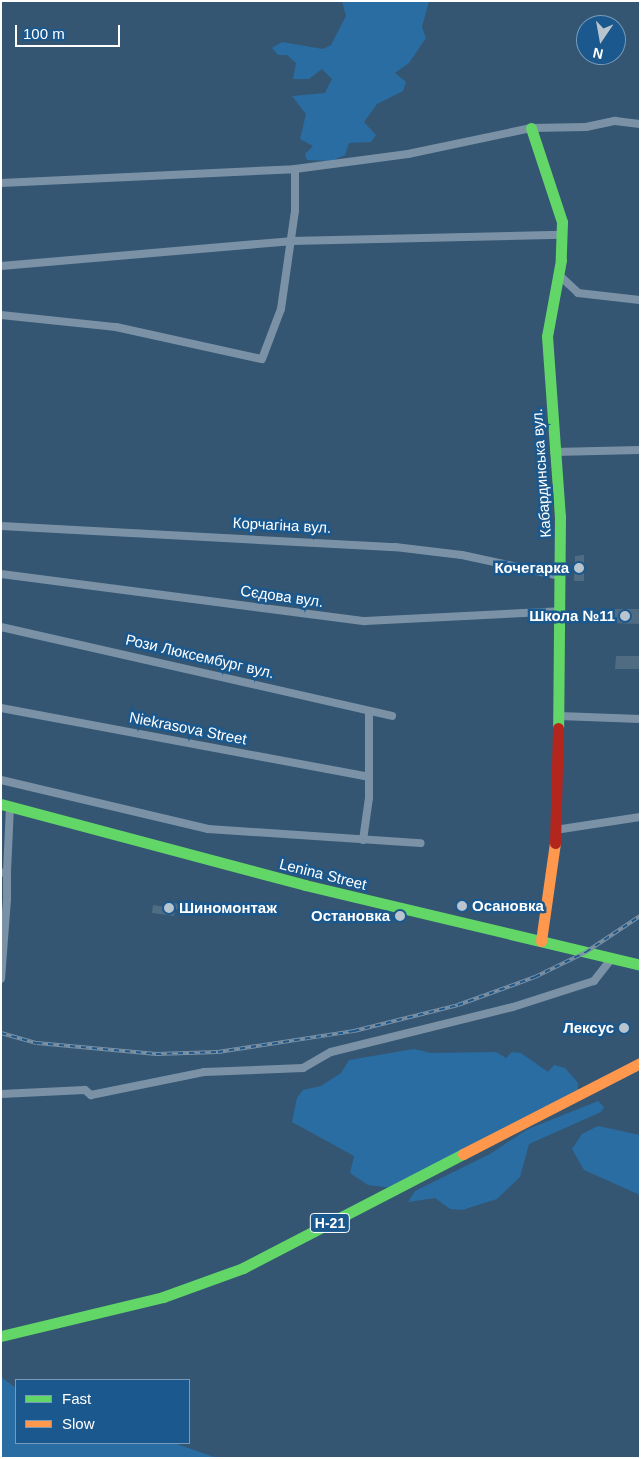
<!DOCTYPE html>
<meta charset="utf-8">
<style>
body{margin:0}
#map{position:relative;width:641px;height:1459px;overflow:hidden;background:#345673;font-family:Helvetica,sans-serif}
div>[style]{position:absolute}
[style*='--x']{left:calc(var(--x)*1px);top:calc(var(--y)*1px);width:calc(var(--w)*1px);rotate:calc(var(--a)*1deg)}
.green>*{inset:0;background:#2a6da2}
.building>*{inset:0;background:#506c83}
.street>*{height:8px;margin:-4px;padding:0 4px;transform-origin:4px;border-radius:4px;background:#7b92a6}
.fast>*{height:11px;margin:-5.5px;padding:0 5.5px;transform-origin:5.5px;border-radius:5.5px;background:#63d668}
.slow>*{height:11px;margin:-5.5px;padding:0 5.5px;transform-origin:5.5px;border-radius:5.5px;background:#ff974d}
.jam>*{height:11px;margin:-5.5px;padding:0 5.5px;transform-origin:5.5px;border-radius:5.5px;background:#b3261e}
.rail>*{height:4px;margin-top:-2px;transform-origin:0;background:repeating-linear-gradient(90deg,#1a588d 0 5.5px,#7c92a6 0 11px);box-sizing:border-box;border-block:1px solid #7c92a6}
.dots>*{width:14px;height:14px;translate:-50% -50%;box-sizing:border-box;border:2px solid #1a588d;border-radius:50%}
span{translate:-50% -50%;white-space:nowrap;text-align:center;line-height:1.15;-webkit-text-stroke:5px #1a588d;paint-order:stroke}
.shield-label span{padding:1px 4px;background:#1a588d;border:1px solid;border-radius:4px;-webkit-text-stroke-width:0}
.shield-label{font-size:14px;color:#fff;font-weight:700}
.street-label{font-size:15px;color:#fff}
.poi-label{font-size:15px;color:#fff;font-weight:700}
.right{translate:-100% -50%;text-align:right}
.left{translate:0 -50%;text-align:left}
.frame{position:absolute;inset:0;border:2px solid #fff;pointer-events:none}
.legend{position:absolute;left:15px;top:1379px;width:175px;height:65px;box-sizing:border-box;background:#1a588d;border:1px solid #769bbb;margin:0;padding:6px 9px;list-style:none;font-size:15px;color:#fff}
.legend li{display:flex;align-items:center;gap:10px;height:25px}
.legend b{width:25px;border:1px solid #769bbb}
.north{position:absolute;left:576px;top:15px;width:50px;height:50px;box-sizing:border-box;background:#1a588d;border:1px solid #769bbb;border-radius:50%;rotate:192deg;font-size:14px;font-weight:700;line-height:20px;text-align:center;color:#fff}
.north::after{content:'';display:block;margin:auto;width:18px;height:22px;background:#b8c4ce;clip-path:polygon(50% 0,100% 100%,50% 72%,0 100%)}
.scale{position:absolute;left:15px;top:25px;width:105px;height:22px;box-sizing:border-box;border:2px solid #fff;border-top:0;padding-left:6px;font-size:15px;line-height:18px;white-space:nowrap;color:#fff;-webkit-text-stroke:4px #1a588d;paint-order:stroke}
</style>
<div id="map">
<div class="green">
<div style="clip-path:polygon(342px 1px,429px 1px,422px 27px,426px 38px,409px 63px,395px 73px,406px 82px,403px 91px,377px 104px,364px 122px,376px 135px,371px 142px,349px 143px,345px 155px,331px 161px,307px 160px,305px 154px,313px 146px,300px 139px,306px 114px,292px 96px,325px 93px,332px 79px,322px 69px,309px 79px,293px 79px,296px 63px,287px 55px,278px 55px,272px 48px,282px 42px,323px 49px,331px 45px,346px 16px)"></div>
<div style="clip-path:polygon(414px 1049px,431px 1053px,496px 1052px,506px 1058px,512px 1052px,521px 1053px,548px 1072px,554px 1065px,565px 1068px,578px 1083px,578px 1091px,392px 1188px,368px 1185px,350px 1173px,354px 1156px,292px 1122px,297px 1098px,303px 1090px,321px 1086px,341px 1073px,349px 1060px)"></div>
<div style="clip-path:polygon(598px 1101px,604px 1107px,601px 1112px,529px 1144px,520px 1177px,497px 1199px,462px 1210px,450px 1209px,435px 1198px,408px 1202px,415px 1191px,490px 1154px,528px 1129px)"></div>
<div style="clip-path:polygon(598px 1126px,640px 1135px,640px 1195px,584px 1170px,572px 1149px,582px 1134px)"></div>
<div style="clip-path:polygon(1px 1377px,16px 1388px,16px 1443px,174px 1443px,217px 1458px,1px 1458px)"></div>
</div>
<div class="building">
<div style="clip-path:polygon(584px 555px,584px 581px,574px 581px,575px 556px)"></div>
<div style="clip-path:polygon(611px 609px,640px 609px,640px 624px,611px 623px)"></div>
<div style="clip-path:polygon(616px 656px,640px 656px,640px 669px,615px 669px)"></div>
<div style="clip-path:polygon(166px 902px,186px 905px,184px 910px,175px 909px,174px 916px,152px 913px,153px 905px,165px 907px)"></div>
</div>
<div class="street">
<div style="--x:1;--y:183;--w:294;--a:-2.7"></div>
<div style="--x:295;--y:169;--w:114;--a:-7.6"></div>
<div style="--x:408;--y:154;--w:126;--a:-11.9"></div>
<div style="--x:531;--y:128;--w:55;--a:-1"></div>
<div style="--x:586;--y:127;--w:30;--a:-12"></div>
<div style="--x:615;--y:121;--w:25;--a:7"></div>
<div style="--x:1;--y:266;--w:291;--a:-4.9"></div>
<div style="--x:291;--y:241;--w:271;--a:-1.3"></div>
<div style="--x:559;--y:275;--w:26;--a:43"></div>
<div style="--x:578;--y:293;--w:62;--a:6.4"></div>
<div style="--x:1;--y:315;--w:116;--a:6"></div>
<div style="--x:116;--y:327;--w:149;--a:12.4"></div>
<div style="--x:262;--y:359;--w:53;--a:-69.2"></div>
<div style="--x:281;--y:309;--w:99;--a:-81.9"></div>
<div style="--x:295;--y:211;--w:42;--a:-90"></div>
<div style="--x:554;--y:452;--w:86;--a:-1.3"></div>
<div style="--x:1;--y:526;--w:395;--a:3.1"></div>
<div style="--x:395;--y:547;--w:67;--a:6.8"></div>
<div style="--x:462;--y:555;--w:99;--a:12.2"></div>
<div style="--x:1;--y:574;--w:367;--a:7.4"></div>
<div style="--x:365;--y:621;--w:195;--a:-2.9"></div>
<div style="--x:1;--y:627;--w:401;--a:12.8"></div>
<div style="--x:1;--y:708;--w:374;--a:10.6"></div>
<div style="--x:559;--y:716;--w:81;--a:2.1"></div>
<div style="--x:1;--y:780;--w:213;--a:13.3"></div>
<div style="--x:208;--y:829;--w:213;--a:3.8"></div>
<div style="--x:555;--y:830;--w:86;--a:-8.7"></div>
<div style="--x:363;--y:840;--w:42;--a:-81.9"></div>
<div style="--x:369;--y:798;--w:87;--a:-90"></div>
<div style="--x:7;--y:872;--w:65;--a:-87.4"></div>
<div style="--x:1;--y:873;--w:6;--a:-9"></div>
<div style="--x:7;--y:872;--w:27;--a:90"></div>
<div style="--x:7;--y:899;--w:80;--a:94.3"></div>
<div style="--x:1;--y:1094;--w:84;--a:-2.7"></div>
<div style="--x:85;--y:1090;--w:8;--a:40"></div>
<div style="--x:91;--y:1095;--w:115;--a:-11.5"></div>
<div style="--x:204;--y:1072;--w:99;--a:-2.3"></div>
<div style="--x:303;--y:1068;--w:32;--a:-30"></div>
<div style="--x:331;--y:1052;--w:187;--a:-13.9"></div>
<div style="--x:513;--y:1007;--w:85;--a:-17.8"></div>
<div style="--x:594;--y:981;--w:28;--a:-52"></div>
</div>
<div class="fast">
<div style="--x:531;--y:128;--w:99;--a:71.7"></div>
<div style="--x:562;--y:222;--w:38;--a:92"></div>
<div style="--x:561;--y:260;--w:77;--a:100.4"></div>
<div style="--x:547;--y:336;--w:180;--a:85.9"></div>
<div style="--x:560;--y:516;--w:212;--a:90.5"></div>
<div style="--x:1;--y:804;--w:315;--a:14.9"></div>
<div style="--x:305;--y:885;--w:344;--a:13.4"></div>
<div style="--x:1;--y:1336;--w:167;--a:-13.5"></div>
<div style="--x:163;--y:1297;--w:85;--a:-19.9"></div>
<div style="--x:243;--y:1268;--w:248;--a:-27.4"></div>
</div>
<div class="slow">
<div style="--x:541;--y:941;--w:99;--a:-81.9"></div>
<div style="--x:463;--y:1154;--w:199;--a:-27.2"></div>
</div>
<div class="jam">
<div style="--x:555;--y:843;--w:115;--a:-88.5"></div>
</div>
<div class="rail">
<div style="--x:1;--y:1033;--w:37;--a:16"></div>
<div style="--x:37;--y:1043;--w:120;--a:5.3"></div>
<div style="--x:156;--y:1054;--w:62;--a:-1.8"></div>
<div style="--x:218;--y:1052;--w:138;--a:-8.8"></div>
<div style="--x:354;--y:1031;--w:107;--a:-14"></div>
<div style="--x:458;--y:1005;--w:82;--a:-20"></div>
<div style="--x:535;--y:977;--w:57;--a:-26.1"></div>
<div style="--x:586;--y:952;--w:65;--a:-33.7"></div>
</div>
<div class="dots">
<div style="left:579px;top:568px;background:#b8c4ce"></div>
<div style="left:625px;top:616px;background:#b8c4ce"></div>
<div style="left:462px;top:906px;background:#b8c4ce"></div>
<div style="left:169px;top:908px;background:#b8c4ce"></div>
<div style="left:400px;top:916px;background:#b8c4ce"></div>
<div style="left:624px;top:1028px;background:#b8c4ce"></div>
</div>
<div class="shield-label">
<span style="left:330px;top:1223px">Н-21</span>
</div>
<div class="street-label">
<span style="left:541px;top:473px;rotate:-94deg">Кабардинська вул.</span>
<span style="left:282px;top:525px;rotate:3deg">Корчагіна вул.</span>
<span style="left:282px;top:596px;rotate:8deg">Сєдова вул.</span>
<span style="left:200px;top:656px;rotate:13deg">Рози Люксембург вул.</span>
<span style="left:188px;top:728px;rotate:11deg">Niekrasova Street</span>
<span style="left:323px;top:874px;rotate:14deg">Lenina Street</span>
</div>
<div class="poi-label">
<span class="right" style="left:569px;top:568px">Кочегарка</span>
<span class="right" style="left:615px;top:616px">Школа №11</span>
<span class="left" style="left:472px;top:906px">Осановка</span>
<span class="left" style="left:179px;top:908px">Шиномонтаж</span>
<span class="right" style="left:390px;top:916px">Остановка</span>
<span class="right" style="left:614px;top:1028px">Лексус</span>
</div>
<div class="frame"></div>
<ul class="legend">
<li><b style="height:6px;background:#63d668"></b>Fast</li>
<li><b style="height:6px;background:#ff974d"></b>Slow</li>
</ul>
<div class="north">N</div>
<div class="scale">100 m</div>
</div>
